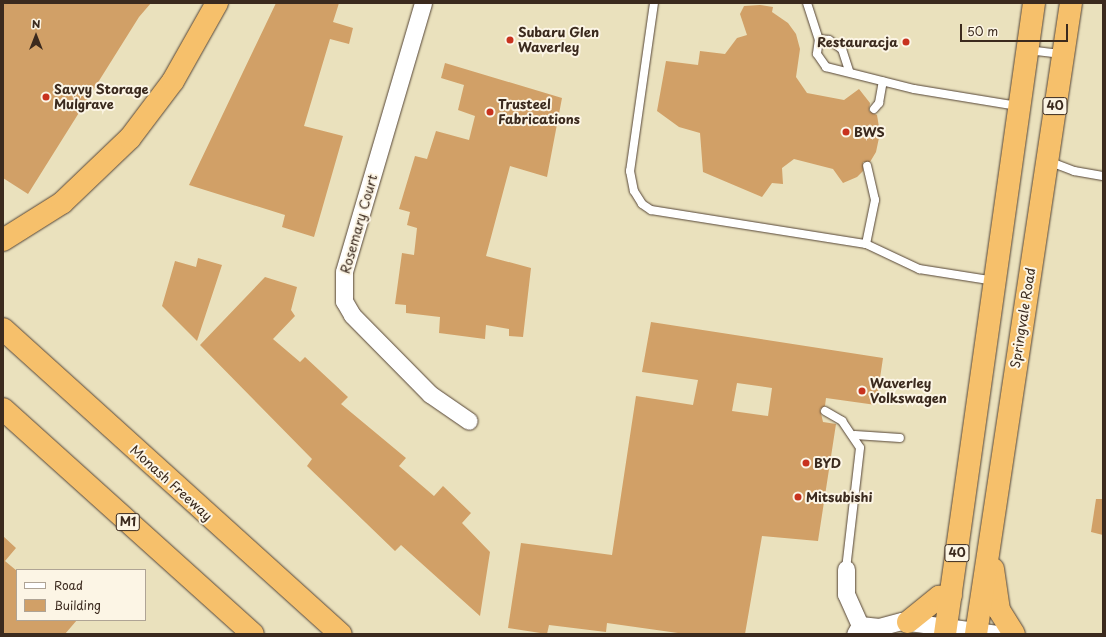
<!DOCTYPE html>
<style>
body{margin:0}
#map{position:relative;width:1106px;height:637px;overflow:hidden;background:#eae1bd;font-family:"Playpen Sans",sans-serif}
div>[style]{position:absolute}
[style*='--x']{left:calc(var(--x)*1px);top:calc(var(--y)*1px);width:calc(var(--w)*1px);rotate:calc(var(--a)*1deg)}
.building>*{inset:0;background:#d1a067}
.roads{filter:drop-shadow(0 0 1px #554536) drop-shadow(0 0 1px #554536)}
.service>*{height:8px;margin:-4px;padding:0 4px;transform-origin:4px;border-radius:4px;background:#fff}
.minor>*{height:17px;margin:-8.5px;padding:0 8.5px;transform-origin:8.5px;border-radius:8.5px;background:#fff}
.trunk>*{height:22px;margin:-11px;padding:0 11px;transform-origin:11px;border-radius:11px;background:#f6c06b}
.motorway>*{height:22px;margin:-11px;padding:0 11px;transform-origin:11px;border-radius:11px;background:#f6c06b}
.dots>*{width:11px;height:11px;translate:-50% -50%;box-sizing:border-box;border:2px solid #fcf5e5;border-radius:50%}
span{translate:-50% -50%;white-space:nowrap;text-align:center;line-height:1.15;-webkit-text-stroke:4px #fcf5e5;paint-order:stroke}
.shield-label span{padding:1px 3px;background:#fcf5e5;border:1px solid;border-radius:3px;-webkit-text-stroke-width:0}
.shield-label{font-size:12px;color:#3b2a1e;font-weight:700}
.poi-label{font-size:13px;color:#3b2a1e;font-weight:700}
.left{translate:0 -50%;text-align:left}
.right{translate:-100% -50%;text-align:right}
.street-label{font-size:13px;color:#3b2a1e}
.frame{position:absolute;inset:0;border:4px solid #3b2a1e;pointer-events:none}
.legend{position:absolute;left:16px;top:569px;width:130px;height:52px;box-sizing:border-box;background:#fcf5e5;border:1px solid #afa495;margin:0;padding:5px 7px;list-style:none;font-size:12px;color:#3b2a1e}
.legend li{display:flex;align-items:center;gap:8px;height:20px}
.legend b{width:20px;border:1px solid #afa495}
.north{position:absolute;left:16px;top:16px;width:40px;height:40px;-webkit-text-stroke:3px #fcf5e5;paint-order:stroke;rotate:0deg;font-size:11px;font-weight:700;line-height:16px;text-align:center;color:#3b2a1e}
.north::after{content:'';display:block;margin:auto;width:14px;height:18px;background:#3b2a1e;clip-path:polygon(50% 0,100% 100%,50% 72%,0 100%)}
.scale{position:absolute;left:960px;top:24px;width:108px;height:18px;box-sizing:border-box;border:2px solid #3b2a1e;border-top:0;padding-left:5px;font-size:12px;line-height:14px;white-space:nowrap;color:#3b2a1e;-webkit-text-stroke:3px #fcf5e5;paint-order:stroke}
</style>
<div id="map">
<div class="building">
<div style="clip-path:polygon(3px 3px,151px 3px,139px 17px,28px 194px,3px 178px)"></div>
<div style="clip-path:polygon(276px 3px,339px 3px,333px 22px,353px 28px,349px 44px,330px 39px,304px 126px,343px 136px,314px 237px,282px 227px,285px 215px,189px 185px)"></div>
<div style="clip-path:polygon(760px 5px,773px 7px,772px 12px,788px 23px,796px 34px,800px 49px,796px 77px,807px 93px,844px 100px,859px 89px,870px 103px,869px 111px,877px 115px,880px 133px,876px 152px,870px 162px,863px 162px,863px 171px,857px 177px,843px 183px,833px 169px,794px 159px,782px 168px,783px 184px,772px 183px,762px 197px,703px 172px,700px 133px,679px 127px,657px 111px,666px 61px,698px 65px,700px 51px,725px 54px,737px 38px,747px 35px,740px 14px,744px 6px)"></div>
<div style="clip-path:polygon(445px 63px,562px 98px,547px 177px,510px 166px,486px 256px,531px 268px,523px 337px,509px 336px,509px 329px,486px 325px,485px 339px,439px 333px,440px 317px,406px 313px,406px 305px,395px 304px,402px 253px,414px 255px,417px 228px,407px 225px,410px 212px,399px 209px,415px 156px,427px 159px,436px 131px,469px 140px,475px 116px,458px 110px,464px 85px,441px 78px)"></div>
<div style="clip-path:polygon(198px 258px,222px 265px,197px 341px,162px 306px,175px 261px,196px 267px)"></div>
<div style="clip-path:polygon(265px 277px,297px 287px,291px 310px,295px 316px,273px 339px,300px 362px,305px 357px,348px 397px,341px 404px,406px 458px,399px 466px,434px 496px,443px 486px,471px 513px,462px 523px,490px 552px,480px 616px,401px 545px,395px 551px,307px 466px,312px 459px,200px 345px)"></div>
<div style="clip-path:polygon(evenodd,651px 322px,883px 358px,876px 405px,826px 398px,825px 406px,820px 409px,823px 422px,836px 424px,818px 541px,762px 536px,745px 634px,685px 634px,607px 623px,606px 632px,549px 625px,547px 634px,508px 628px,521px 543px,612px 555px,636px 396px,693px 405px,698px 380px,642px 372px,651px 322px,737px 383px,772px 388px,768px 416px,732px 411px,737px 383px)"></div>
<div style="clip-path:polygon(1096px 499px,1103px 499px,1103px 535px,1091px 532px)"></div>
<div style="clip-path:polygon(3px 536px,16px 548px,5px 561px,17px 571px,17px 620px,77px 620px,65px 634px,3px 634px)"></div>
</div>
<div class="roads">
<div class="service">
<div style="--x:654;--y:3;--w:170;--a:98.1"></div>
<div style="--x:630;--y:171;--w:20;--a:79"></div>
<div style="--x:634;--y:191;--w:15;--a:58"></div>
<div style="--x:642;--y:204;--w:11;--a:34"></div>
<div style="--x:651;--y:210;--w:218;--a:9"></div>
<div style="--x:866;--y:244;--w:59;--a:25.3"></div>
<div style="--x:919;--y:269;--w:77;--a:9"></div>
<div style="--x:807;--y:3;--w:38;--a:72"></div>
<div style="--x:819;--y:39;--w:15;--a:98"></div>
<div style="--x:817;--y:54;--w:16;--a:55"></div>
<div style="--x:826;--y:67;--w:91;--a:14"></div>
<div style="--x:914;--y:89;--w:105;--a:9.3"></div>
<div style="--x:819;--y:39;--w:10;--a:6"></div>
<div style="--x:829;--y:40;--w:16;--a:35"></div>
<div style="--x:842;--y:49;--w:23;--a:72"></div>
<div style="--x:1028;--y:50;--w:34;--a:7"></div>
<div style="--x:874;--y:109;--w:8;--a:-50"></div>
<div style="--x:879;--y:103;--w:22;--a:-80"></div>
<div style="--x:1048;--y:161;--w:28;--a:21"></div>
<div style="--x:1074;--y:171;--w:29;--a:10"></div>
<div style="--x:866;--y:244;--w:45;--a:-78.4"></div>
<div style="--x:875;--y:200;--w:35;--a:-103"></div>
<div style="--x:825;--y:411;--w:20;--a:30"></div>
<div style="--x:842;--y:421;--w:32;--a:56"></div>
<div style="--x:860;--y:448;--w:122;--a:96.6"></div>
<div style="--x:855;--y:435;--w:45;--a:3.8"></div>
</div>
<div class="minor">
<div style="--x:423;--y:3;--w:280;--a:106.4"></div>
<div style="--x:344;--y:272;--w:29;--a:90"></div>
<div style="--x:344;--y:301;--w:16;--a:60"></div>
<div style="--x:352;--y:315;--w:111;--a:45.4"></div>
<div style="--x:430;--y:394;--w:47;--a:34.7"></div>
<div style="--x:846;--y:569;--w:25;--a:90"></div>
<div style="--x:846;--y:594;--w:34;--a:66"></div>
<div style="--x:860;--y:625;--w:10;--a:119"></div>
<div style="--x:860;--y:625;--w:19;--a:6"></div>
<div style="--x:879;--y:627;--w:24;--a:-15"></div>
<div style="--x:902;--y:621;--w:96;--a:7.8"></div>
</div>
<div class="trunk">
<div style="--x:993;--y:569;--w:41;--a:81.7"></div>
<div style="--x:999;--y:610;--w:28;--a:58"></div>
<div style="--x:908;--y:622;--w:40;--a:-39"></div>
<div style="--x:939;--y:597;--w:12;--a:-9"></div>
<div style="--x:945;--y:634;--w:637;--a:-81.97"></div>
<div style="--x:976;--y:634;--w:638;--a:-81.44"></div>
</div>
<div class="motorway">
<div style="--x:3;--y:240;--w:70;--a:-32.1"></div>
<div style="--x:62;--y:203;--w:94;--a:-43.7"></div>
<div style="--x:130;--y:138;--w:71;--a:-53"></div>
<div style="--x:173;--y:81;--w:90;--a:-60.6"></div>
<div style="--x:3;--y:329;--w:455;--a:42.1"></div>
<div style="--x:3;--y:409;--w:336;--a:42"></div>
</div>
</div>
<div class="dots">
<div style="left:510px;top:40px;background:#c8321e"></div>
<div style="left:906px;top:42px;background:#c8321e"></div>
<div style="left:46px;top:97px;background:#c8321e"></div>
<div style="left:490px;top:112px;background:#c8321e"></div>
<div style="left:846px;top:132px;background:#c8321e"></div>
<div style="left:862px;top:391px;background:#c8321e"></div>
<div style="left:806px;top:463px;background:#c8321e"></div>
<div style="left:798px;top:497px;background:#c8321e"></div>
</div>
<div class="shield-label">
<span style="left:1055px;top:106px">40</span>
<span style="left:128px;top:522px">M1</span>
<span style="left:957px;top:553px">40</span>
</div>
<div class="poi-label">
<span class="left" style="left:518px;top:40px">Subaru Glen<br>Waverley</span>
<span class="right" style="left:898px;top:42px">Restauracja</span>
<span class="left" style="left:54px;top:97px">Savvy Storage<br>Mulgrave</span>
<span class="left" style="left:498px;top:112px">Trusteel<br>Fabrications</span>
<span class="left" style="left:854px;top:132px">BWS</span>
<span class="left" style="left:870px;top:391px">Waverley<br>Volkswagen</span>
<span class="left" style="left:814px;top:463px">BYD</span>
<span class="left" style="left:806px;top:497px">Mitsubishi</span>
</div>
<div class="street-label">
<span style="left:359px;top:224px;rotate:-74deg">Rosemary Court</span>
<span style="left:1023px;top:318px;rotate:-81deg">Springvale Road</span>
<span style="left:171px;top:483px;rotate:42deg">Monash Freeway</span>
</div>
<div class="frame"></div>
<ul class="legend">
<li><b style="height:5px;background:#fff"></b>Road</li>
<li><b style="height:11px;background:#d1a067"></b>Building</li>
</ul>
<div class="north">N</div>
<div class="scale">50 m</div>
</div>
